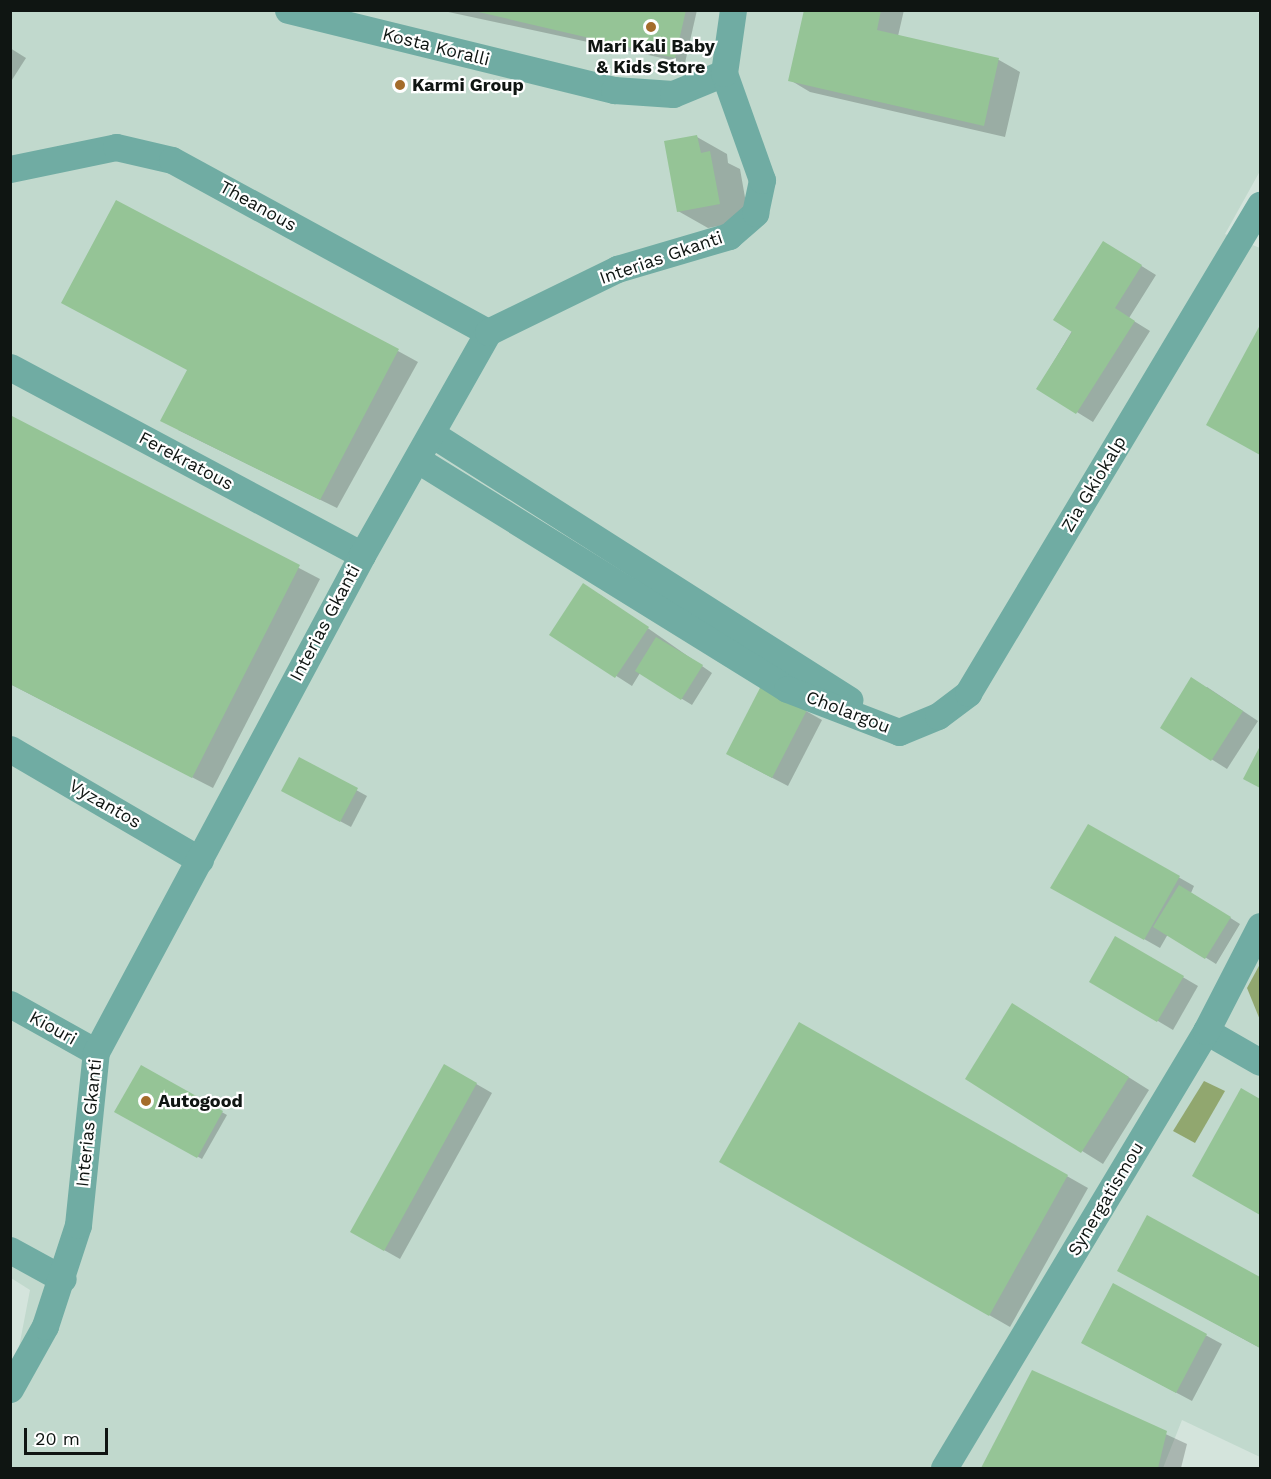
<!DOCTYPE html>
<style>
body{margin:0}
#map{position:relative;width:1271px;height:1479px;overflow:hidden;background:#d4e4dc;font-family:"Work Sans",sans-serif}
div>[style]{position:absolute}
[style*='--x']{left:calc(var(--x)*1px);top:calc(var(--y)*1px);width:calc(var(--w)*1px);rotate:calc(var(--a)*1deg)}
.built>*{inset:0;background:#c1d9cd}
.forest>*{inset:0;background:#91a76f}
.shadow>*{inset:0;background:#0003}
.building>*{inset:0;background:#95c496}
.minor>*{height:27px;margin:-13.5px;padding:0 13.5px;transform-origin:13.5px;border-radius:13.5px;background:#70aca3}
.dots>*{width:16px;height:16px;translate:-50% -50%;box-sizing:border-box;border:3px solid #fff;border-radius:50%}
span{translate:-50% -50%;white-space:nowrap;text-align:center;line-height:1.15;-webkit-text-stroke:4.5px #fff;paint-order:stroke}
.street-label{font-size:18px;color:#0f1512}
.poi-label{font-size:18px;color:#0f1512;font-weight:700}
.left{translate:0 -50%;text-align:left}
.frame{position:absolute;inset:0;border:12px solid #0f1512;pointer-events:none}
.scale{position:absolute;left:24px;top:1428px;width:84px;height:27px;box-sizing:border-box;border:3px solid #0f1512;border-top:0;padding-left:8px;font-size:18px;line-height:21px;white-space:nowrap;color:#0f1512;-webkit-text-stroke:4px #fff;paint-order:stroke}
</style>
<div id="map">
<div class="built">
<div style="clip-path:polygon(1253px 10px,1260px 14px,1260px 171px,1225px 234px,1260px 248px,1260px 1457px,1182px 1420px,1163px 1468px,11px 1468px,11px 1389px,30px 1290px,11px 1278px,11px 11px)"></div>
</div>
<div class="forest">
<div style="clip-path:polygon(1260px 964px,1260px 1020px,1247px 988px)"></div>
<div style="clip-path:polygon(1204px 1081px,1225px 1091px,1195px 1143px,1173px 1131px)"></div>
</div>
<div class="shadow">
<div style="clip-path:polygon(439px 10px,697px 10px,685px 63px)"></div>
<div style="clip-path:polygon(805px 10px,904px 10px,898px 36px,999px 60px,1020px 72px,1005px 137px,810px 92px,790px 80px)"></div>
<div style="clip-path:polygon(10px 48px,26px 58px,10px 83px)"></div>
<div style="clip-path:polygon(697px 137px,727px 154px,728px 163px,740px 169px,749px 220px,708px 228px,678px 211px)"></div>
<div style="clip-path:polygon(1119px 252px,1156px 275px,1129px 318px,1150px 331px,1093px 422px,1038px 388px)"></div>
<div style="clip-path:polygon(1260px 328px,1260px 454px,1208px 424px)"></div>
<div style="clip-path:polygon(398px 351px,418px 362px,337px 508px,178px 430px)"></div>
<div style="clip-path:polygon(10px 417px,320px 579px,213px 788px,10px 684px)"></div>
<div style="clip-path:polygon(599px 594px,712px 673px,692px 705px,640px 673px,632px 686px,551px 634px)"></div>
<div style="clip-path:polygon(1207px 687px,1258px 721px,1227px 769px,1162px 728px)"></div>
<div style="clip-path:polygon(806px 711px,822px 720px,788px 786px,744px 763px)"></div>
<div style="clip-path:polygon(1260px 749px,1260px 787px,1245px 779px)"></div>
<div style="clip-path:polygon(300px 759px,367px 796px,351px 827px,293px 796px)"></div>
<div style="clip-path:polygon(1089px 826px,1194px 886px,1191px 893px,1240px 924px,1216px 964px,1168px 934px,1160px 948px,1052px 887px)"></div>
<div style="clip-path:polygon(1116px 938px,1198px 986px,1173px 1030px,1091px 981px)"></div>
<div style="clip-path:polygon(1033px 1017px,1149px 1090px,1103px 1164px,967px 1079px)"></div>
<div style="clip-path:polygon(799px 1024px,1088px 1188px,1010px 1327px,721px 1161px)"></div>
<div style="clip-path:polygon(445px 1066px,492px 1093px,400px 1259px,352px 1232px)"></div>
<div style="clip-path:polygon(141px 1067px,227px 1115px,202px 1159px,116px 1111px)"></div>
<div style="clip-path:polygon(1241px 1090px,1260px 1101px,1260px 1213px,1194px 1175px)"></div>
<div style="clip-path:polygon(1148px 1217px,1260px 1278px,1260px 1348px,1140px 1282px)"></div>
<div style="clip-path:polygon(1113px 1285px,1222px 1344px,1192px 1401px,1098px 1351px)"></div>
<div style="clip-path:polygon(1032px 1372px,1187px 1444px,1181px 1468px,982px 1468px)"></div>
</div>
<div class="building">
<div style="clip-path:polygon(470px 10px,686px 10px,675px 58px)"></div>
<div style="clip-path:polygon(804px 10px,881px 10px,877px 30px,999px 58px,984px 126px,788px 81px)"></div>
<div style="clip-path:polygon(697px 135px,701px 153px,710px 151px,720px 204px,677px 212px,664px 141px)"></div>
<div style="clip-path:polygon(116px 200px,399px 349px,320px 500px,160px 421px,187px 370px,61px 303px)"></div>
<div style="clip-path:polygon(1103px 241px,1142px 265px,1115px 308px,1135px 321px,1076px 414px,1036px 389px,1072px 332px,1053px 320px)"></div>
<div style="clip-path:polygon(1260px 325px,1260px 455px,1206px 425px)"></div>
<div style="clip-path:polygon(10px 415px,300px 565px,192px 778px,10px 684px)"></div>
<div style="clip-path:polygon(583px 583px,649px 627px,615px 678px,549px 635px)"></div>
<div style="clip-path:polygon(656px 637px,703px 665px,681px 700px,635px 671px)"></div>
<div style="clip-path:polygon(1191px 677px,1243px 711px,1211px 761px,1160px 728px)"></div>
<div style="clip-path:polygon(761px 686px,807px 710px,772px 778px,726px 754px)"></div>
<div style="clip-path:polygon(1260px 746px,1260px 788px,1243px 779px)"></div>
<div style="clip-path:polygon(299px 757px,358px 788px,340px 822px,281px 791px)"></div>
<div style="clip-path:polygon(1088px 824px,1180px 876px,1144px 940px,1050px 888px)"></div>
<div style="clip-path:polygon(1179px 885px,1231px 917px,1205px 959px,1153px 927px)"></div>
<div style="clip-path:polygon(1115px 936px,1184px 976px,1157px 1022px,1089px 982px)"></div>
<div style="clip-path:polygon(1012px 1003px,1129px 1077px,1081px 1153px,965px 1079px)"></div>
<div style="clip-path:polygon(799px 1022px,1068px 1175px,989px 1316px,719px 1162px)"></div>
<div style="clip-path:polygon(444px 1064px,477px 1083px,384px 1251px,350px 1232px)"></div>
<div style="clip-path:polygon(141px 1065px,223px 1111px,197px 1158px,114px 1112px)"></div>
<div style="clip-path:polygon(1241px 1088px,1260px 1099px,1260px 1215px,1192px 1176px)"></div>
<div style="clip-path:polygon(1147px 1215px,1260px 1277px,1260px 1348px,1117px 1271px)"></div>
<div style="clip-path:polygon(1113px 1283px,1207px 1334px,1176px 1393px,1081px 1343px)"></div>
<div style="clip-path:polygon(1032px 1370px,1167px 1431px,1158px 1468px,981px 1468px)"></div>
</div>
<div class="minor">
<div style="--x:288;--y:10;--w:336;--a:13.8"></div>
<div style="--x:614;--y:90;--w:59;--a:3.9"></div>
<div style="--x:673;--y:94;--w:55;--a:-22.4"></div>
<div style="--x:10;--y:169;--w:108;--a:-11.7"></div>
<div style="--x:116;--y:147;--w:57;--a:13.1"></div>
<div style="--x:172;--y:160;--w:360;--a:28.6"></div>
<div style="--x:10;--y:367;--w:399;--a:28.1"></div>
<div style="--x:432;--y:434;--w:495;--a:32.5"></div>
<div style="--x:418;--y:460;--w:434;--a:31.8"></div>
<div style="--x:787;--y:689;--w:120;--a:21"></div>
<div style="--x:899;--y:732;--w:42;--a:-22.3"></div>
<div style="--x:938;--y:716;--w:38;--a:-37"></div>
<div style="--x:968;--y:693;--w:569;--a:-59.11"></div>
<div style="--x:10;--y:749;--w:220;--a:30.3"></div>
<div style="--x:10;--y:1004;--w:98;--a:29.2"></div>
<div style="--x:1206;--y:1031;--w:62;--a:29.9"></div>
<div style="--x:10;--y:1250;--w:60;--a:28.7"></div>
<div style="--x:10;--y:1389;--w:72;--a:-60.9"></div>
<div style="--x:45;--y:1326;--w:106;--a:-71.9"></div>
<div style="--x:78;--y:1225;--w:174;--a:-84.1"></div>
<div style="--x:96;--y:1052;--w:564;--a:-61.84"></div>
<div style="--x:362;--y:555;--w:256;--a:-60.5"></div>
<div style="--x:488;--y:332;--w:144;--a:-26"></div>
<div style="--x:617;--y:269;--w:117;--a:-16.4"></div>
<div style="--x:729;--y:236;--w:35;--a:-41"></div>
<div style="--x:755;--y:213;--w:34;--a:-78"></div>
<div style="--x:762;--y:180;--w:114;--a:-109.6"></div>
<div style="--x:724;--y:73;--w:64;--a:-81.9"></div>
<div style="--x:944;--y:1468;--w:510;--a:-59.06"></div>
<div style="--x:1206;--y:1031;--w:118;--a:-62.8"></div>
</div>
<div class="dots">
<div style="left:651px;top:27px;background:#a46c2a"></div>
<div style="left:400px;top:85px;background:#a46c2a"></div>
<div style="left:146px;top:1101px;background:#a46c2a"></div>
</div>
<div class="street-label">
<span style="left:436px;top:47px;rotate:14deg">Kosta Koralli</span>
<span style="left:258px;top:206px;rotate:29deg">Theanous</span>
<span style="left:661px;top:258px;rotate:-19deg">Interias Gkanti</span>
<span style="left:186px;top:461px;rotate:28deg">Ferekratous</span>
<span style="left:1094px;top:484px;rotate:-59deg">Zia Gkiokalp</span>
<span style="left:325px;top:623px;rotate:-62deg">Interias Gkanti</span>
<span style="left:848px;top:712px;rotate:21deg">Cholargou</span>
<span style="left:105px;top:804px;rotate:30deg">Vyzantos</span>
<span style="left:53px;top:1028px;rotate:29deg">Kiouri</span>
<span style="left:89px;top:1123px;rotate:-84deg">Interias Gkanti</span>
<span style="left:1106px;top:1199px;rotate:-59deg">Synergatismou</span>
</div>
<div class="poi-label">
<span style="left:651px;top:57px">Mari Kali Baby<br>&amp; Kids Store</span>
<span class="left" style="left:412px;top:85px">Karmi Group</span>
<span class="left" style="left:158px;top:1101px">Autogood</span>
</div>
<div class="frame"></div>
<div class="scale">20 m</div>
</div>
